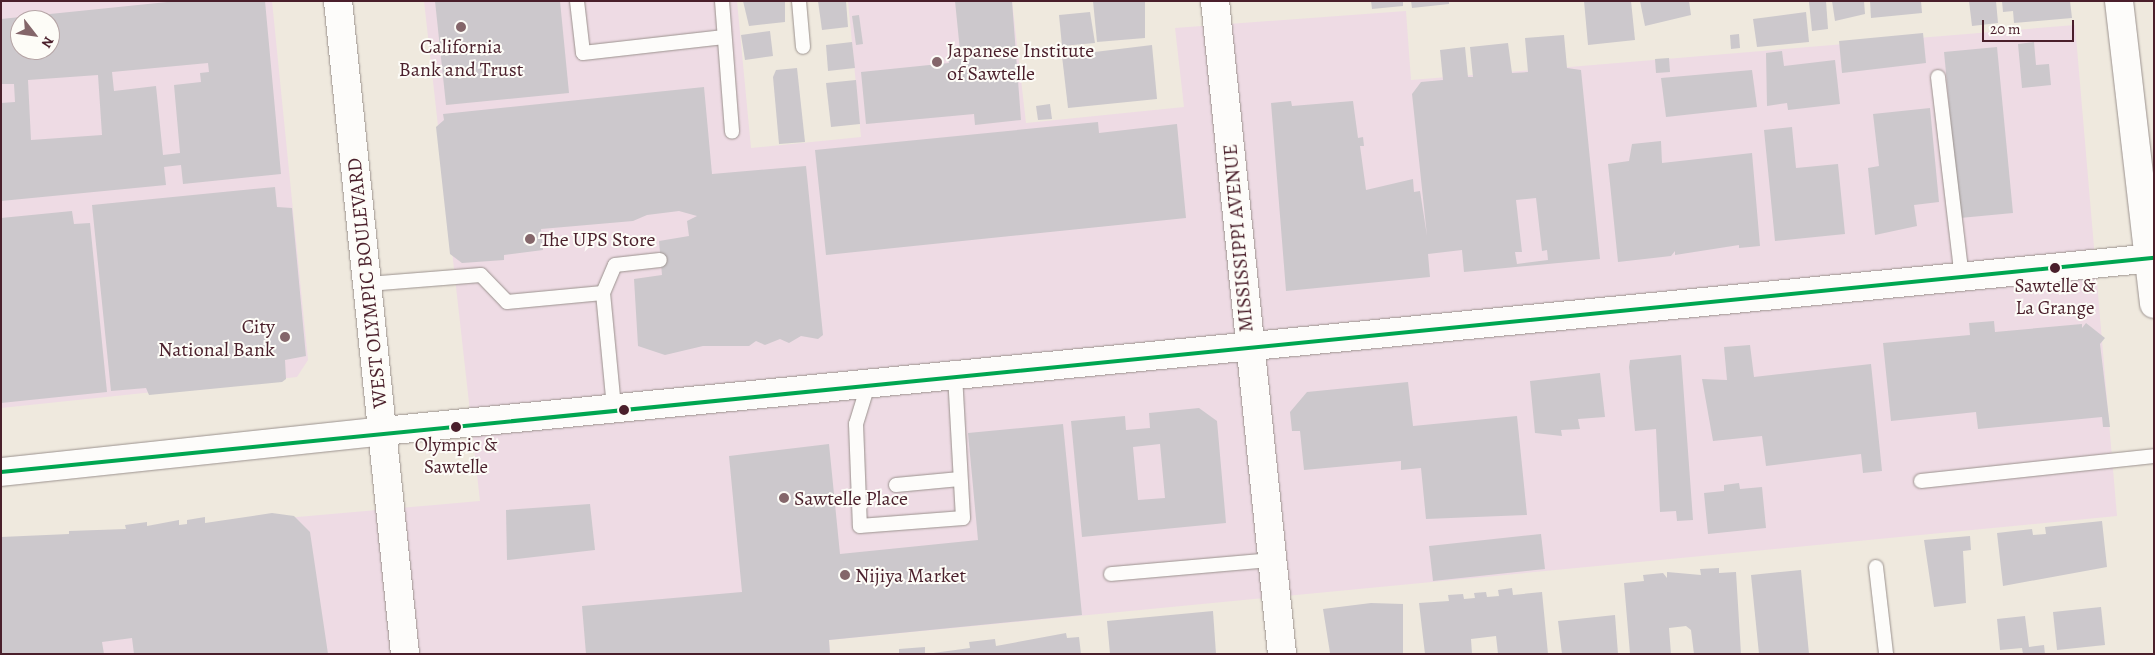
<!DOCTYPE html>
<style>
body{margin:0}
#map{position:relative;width:2155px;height:655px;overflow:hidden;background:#efe9de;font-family:Alegreya,serif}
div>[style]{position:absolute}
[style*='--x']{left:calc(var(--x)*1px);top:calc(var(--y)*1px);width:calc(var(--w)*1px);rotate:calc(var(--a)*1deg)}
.built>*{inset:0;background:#eedbe4}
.building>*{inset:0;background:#ccc8cc}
.roads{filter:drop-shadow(0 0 1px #9b928e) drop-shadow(0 0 1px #9b928e)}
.service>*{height:14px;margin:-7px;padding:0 7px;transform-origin:7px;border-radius:7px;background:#fdfcfa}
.minor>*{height:28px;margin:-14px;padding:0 14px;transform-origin:14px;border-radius:14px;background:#fdfcfa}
.tertiary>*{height:28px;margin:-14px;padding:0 14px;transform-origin:14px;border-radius:14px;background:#fdfcfa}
.secondary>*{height:28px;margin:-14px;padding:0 14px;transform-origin:14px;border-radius:14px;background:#fdfcfa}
.primary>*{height:28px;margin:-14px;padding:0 14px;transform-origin:14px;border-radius:14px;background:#fdfcfa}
.bus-1>*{height:4px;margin:-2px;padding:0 2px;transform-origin:2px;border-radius:2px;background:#00a651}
.dots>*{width:14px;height:14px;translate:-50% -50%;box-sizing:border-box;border:2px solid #fdfcf7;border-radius:50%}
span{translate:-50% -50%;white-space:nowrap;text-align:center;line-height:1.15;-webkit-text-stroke:4px #fdfcf7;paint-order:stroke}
.bus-label{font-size:19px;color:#4a1f2b}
.poi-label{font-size:20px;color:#4a1f2b}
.left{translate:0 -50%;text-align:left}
.right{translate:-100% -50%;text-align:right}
.street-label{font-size:20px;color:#4a1f2b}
.frame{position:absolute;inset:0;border:2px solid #4a1f2b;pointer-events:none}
.north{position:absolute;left:10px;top:10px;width:50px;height:50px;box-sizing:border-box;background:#fdfcf7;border:1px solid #b5a4a5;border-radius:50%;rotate:120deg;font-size:14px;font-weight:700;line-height:20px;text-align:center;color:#4a1f2b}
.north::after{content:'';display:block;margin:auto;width:18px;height:22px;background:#84666a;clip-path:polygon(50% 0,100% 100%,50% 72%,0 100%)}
.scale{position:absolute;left:1982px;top:20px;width:92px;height:22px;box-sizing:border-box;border:2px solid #4a1f2b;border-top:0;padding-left:6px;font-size:15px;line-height:18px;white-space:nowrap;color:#4a1f2b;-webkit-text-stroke:4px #fdfcf7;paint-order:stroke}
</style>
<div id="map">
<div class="built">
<div style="clip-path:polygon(evenodd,1px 1px,272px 1px,308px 360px,297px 377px,1px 408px,1px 1px,20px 20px,50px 20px,50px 50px,20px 50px,20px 20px)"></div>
<div style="clip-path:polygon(424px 1px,737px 1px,751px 148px,861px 137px,848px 1px,1012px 1px,1026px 123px,1184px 107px,1175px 28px,1406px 11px,1411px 80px,2075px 25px,2117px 516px,829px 640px,830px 654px,1px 654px,1px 543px,480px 501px)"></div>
</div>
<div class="building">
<div style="clip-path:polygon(evenodd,177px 1px,265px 1px,281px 174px,183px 184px,181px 165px,164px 167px,166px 185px,1px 201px,1px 103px,15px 102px,14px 84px,1px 84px,1px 19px,177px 1px,20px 20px,50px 20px,50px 50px,20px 50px,20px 20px,177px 1px,208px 63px,209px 72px,200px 73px,201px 82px,174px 85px,180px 153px,163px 155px,156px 86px,114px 91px,112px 72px,208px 63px,177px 1px,98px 75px,102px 135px,31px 140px,28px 80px,98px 75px)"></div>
<div style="clip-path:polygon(435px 1px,560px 1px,569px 93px,446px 105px)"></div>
<div style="clip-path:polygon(743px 1px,785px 1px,785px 22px,749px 26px)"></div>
<div style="clip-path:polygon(818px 1px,846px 1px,848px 27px,822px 30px)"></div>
<div style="clip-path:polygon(955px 1px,1012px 1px,1021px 120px,975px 125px,974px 114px,866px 124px,861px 72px,949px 63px,948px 52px,960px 51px)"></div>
<div style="clip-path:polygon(1093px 1px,1145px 2px,1145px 38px,1097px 42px)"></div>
<div style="clip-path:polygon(1371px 1px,1403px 1px,1403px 6px,1372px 9px)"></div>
<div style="clip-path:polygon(1411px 1px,1449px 1px,1449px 4px,1412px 8px)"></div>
<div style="clip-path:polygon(1584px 1px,1631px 1px,1635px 40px,1588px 45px)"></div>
<div style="clip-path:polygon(1640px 1px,1689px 1px,1691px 15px,1645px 26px)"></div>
<div style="clip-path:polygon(1826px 1px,1828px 29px,1812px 31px,1809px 2px)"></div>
<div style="clip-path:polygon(1832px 1px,1864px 1px,1865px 14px,1835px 21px)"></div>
<div style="clip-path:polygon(1870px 1px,1921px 1px,1922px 13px,1871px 18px)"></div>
<div style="clip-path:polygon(1969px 1px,1996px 1px,1998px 23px,1972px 26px)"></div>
<div style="clip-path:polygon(2002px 1px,2070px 1px,2072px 18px,2014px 23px,2013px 11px,2003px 12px)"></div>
<div style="clip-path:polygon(1090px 12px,1095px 43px,1062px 46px,1059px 15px)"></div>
<div style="clip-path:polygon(1806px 12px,1809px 42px,1757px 47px,1753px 19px)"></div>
<div style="clip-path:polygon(859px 15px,863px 44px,856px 45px,852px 16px)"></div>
<div style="clip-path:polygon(770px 31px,773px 56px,745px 60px,741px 35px)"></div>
<div style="clip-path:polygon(1923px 33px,1926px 63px,1842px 73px,1839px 41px)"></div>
<div style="clip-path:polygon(1739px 34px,1740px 48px,1731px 49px,1730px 35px)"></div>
<div style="clip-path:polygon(evenodd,1564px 35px,1567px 68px,1581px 70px,1600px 259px,1464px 272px,1462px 250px,1428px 254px,1430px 277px,1286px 291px,1271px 103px,1291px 101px,1292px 106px,1353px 101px,1358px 138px,1363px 137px,1364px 146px,1360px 146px,1366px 190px,1413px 179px,1414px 192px,1420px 191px,1427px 236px,1412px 94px,1421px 82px,1443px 80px,1440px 50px,1465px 47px,1468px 77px,1473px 77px,1470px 47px,1508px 43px,1512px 73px,1528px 72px,1525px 38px,1564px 35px,1536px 198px,1542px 251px,1547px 250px,1548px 260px,1517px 264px,1515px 252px,1522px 252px,1516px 200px,1536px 198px)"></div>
<div style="clip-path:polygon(852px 42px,855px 68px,828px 71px,826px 45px)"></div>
<div style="clip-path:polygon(2034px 42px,2036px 65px,2049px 64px,2051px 85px,2022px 88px,2018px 44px)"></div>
<div style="clip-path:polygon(1152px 45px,1157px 99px,1068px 108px,1062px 56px)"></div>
<div style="clip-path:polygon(1997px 47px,2013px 213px,1960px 218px,1944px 52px)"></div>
<div style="clip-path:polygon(1782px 51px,1784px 66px,1835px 60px,1840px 104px,1788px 110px,1787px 103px,1767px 106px,1766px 53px)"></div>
<div style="clip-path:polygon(1669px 58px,1670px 72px,1656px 73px,1655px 59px)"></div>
<div style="clip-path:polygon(797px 68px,805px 142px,779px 144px,773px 77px,776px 70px)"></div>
<div style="clip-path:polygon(1752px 70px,1757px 107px,1666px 117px,1661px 78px)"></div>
<div style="clip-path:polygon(856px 80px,860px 124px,831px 127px,826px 83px)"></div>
<div style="clip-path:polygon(704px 87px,712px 174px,806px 166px,823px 335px,818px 339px,801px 336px,789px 343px,780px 339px,765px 345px,756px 341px,749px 346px,703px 346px,665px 355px,638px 346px,634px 279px,662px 275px,659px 241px,689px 236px,687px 221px,697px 216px,679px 211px,647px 215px,633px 221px,541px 229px,543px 250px,504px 255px,504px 260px,462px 263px,450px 254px,436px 127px,444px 120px,443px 114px)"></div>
<div style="clip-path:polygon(1050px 104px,1052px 119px,1038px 120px,1036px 106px)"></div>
<div style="clip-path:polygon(1930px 108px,1939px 202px,1914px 205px,1917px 226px,1875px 235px,1868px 168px,1879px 166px,1873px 114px)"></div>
<div style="clip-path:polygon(1098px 122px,1099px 133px,1177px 124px,1186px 218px,826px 255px,815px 150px)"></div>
<div style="clip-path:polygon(1792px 127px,1796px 168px,1838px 164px,1845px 234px,1775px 241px,1764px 130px)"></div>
<div style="clip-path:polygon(1661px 141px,1662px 163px,1752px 153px,1760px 246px,1739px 248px,1739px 245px,1675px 255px,1675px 251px,1671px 256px,1618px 262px,1608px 164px,1629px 161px,1632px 144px)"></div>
<div style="clip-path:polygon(275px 187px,277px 207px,292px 208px,306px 356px,285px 360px,286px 379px,282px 382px,149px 395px,146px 388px,111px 391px,92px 205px)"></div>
<div style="clip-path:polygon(72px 211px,74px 224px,90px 223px,107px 392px,1px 403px,1px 218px)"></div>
<div style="clip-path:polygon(1994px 321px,1995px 332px,2082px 324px,2082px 328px,2086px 323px,2105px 338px,2100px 344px,2110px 427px,2103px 427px,2102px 417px,1978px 429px,1976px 412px,1891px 421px,1883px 343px,1970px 335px,1969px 323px)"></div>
<div style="clip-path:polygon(1750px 345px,1754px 377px,1871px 364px,1882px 471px,1863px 473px,1861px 454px,1766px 466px,1762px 436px,1713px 441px,1702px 379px,1727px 380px,1724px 347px)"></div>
<div style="clip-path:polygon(1681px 355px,1693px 520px,1677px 521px,1676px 511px,1660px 512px,1656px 429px,1635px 431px,1629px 367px,1630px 360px)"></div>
<div style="clip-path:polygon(1600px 373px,1605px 417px,1578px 419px,1580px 429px,1561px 430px,1562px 436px,1535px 433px,1530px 381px)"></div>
<div style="clip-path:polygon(1408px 382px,1413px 426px,1517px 416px,1527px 515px,1426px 519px,1421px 468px,1401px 470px,1401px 461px,1304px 470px,1300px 431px,1292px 431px,1290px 412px,1307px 392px)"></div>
<div style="clip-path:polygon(evenodd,1199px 408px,1217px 421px,1226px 523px,1082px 537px,1071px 421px,1125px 416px,1126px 430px,1150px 428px,1149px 413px,1199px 408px,1160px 444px,1165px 498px,1138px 500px,1133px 447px,1160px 444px)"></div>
<div style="clip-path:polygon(1063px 424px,1082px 615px,829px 640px,830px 654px,586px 654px,582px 606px,742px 592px,729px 456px,829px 444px,840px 554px,978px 540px,968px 433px)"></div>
<div style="clip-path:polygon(1739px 483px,1740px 489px,1762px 487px,1766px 528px,1708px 534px,1704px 493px,1724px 491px,1724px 485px)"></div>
<div style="clip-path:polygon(590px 504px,595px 550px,507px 560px,506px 510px)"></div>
<div style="clip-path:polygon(272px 513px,294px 516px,310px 532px,328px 654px,134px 654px,132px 638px,102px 642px,104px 654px,1px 654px,1px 537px,69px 534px,69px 531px,126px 529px,125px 525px,147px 522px,147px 526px,179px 520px,179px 525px,187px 524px,187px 520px,205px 517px,205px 523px)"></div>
<div style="clip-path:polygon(2102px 521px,2107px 567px,2003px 586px,1997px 533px,2032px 529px,2033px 535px,2046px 534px,2045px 527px)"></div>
<div style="clip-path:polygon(1541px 534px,1545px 569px,1433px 581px,1429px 546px)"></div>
<div style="clip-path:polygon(1970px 536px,1971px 550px,1963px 551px,1966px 603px,1934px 607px,1924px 540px)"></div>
<div style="clip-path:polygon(1719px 568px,1719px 573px,1736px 572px,1741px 654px,1694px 654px,1691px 630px,1686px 626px,1669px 628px,1671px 654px,1630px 654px,1624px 583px,1644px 581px,1643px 575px,1663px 573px,1667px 578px,1667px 572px,1701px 575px,1700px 569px)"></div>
<div style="clip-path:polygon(1801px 570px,1809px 654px,1759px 654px,1751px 575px)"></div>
<div style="clip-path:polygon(1512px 588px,1513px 595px,1542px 592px,1548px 654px,1498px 654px,1496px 636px,1471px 639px,1472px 654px,1425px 654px,1419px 603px,1449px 601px,1448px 595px,1463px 594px,1464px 599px,1475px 598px,1474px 593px,1486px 592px,1487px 597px,1499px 596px,1498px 590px)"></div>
<div style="clip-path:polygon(1371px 603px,1403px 604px,1403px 654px,1330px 653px,1323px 609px)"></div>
<div style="clip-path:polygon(2101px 607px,2105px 645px,2057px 650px,2053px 612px)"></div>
<div style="clip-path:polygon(1213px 611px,1216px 654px,1110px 654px,1107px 621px)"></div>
<div style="clip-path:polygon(1615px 615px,1618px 654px,1562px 654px,1558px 621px)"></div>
<div style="clip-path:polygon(2025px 616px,2029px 647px,2044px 645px,2045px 654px,2023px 654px,2022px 648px,2000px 650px,1997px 619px)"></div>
<div style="clip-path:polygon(1066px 633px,1067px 638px,1079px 637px,1081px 654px,926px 654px,970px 648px,969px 642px,995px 639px,996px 646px)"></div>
<div style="clip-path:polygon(925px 647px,925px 654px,899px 654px,899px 649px)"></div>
</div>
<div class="roads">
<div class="service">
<div style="--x:577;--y:1;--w:52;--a:83.4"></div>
<div style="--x:583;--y:53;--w:142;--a:-6.5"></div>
<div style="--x:722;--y:1;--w:131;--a:85.6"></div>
<div style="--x:799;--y:1;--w:46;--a:85"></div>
<div style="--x:1938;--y:77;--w:202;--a:83.2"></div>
<div style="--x:368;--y:284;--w:113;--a:-4.6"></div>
<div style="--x:481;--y:275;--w:37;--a:46"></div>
<div style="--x:507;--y:302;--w:96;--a:-5.4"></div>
<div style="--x:603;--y:293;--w:116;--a:84.5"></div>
<div style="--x:603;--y:293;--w:30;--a:-67"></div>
<div style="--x:615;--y:265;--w:45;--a:-6.3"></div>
<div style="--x:868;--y:385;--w:41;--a:107.1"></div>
<div style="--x:856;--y:424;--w:102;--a:87.8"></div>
<div style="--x:860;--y:526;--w:103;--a:-4.4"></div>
<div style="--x:963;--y:518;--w:142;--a:-93.2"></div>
<div style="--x:1921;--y:481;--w:234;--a:-6.1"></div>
<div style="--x:896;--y:485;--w:64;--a:-5.4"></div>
<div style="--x:1876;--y:567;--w:88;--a:83.4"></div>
<div style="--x:1111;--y:574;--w:161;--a:-5"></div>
</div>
<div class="minor">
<div style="--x:1215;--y:1;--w:656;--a:84.14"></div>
<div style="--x:2119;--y:1;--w:305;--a:83.4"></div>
</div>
<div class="tertiary">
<div style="--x:383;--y:431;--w:1779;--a:-5.58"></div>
</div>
<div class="secondary">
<div style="--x:1;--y:472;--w:384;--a:-6.1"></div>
</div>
<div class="primary">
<div style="--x:338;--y:1;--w:656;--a:84.14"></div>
</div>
</div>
<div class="bus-1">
<div style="--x:1;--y:472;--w:2164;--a:-5.68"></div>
</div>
<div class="dots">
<div style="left:461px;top:27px;background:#84666a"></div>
<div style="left:937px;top:62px;background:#84666a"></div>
<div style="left:530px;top:239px;background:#84666a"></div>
<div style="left:2055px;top:268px;background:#4a1f2b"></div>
<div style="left:285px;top:337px;background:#84666a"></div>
<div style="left:624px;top:410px;background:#4a1f2b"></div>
<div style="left:456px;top:427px;background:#4a1f2b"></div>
<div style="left:784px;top:498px;background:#84666a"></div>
<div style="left:845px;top:575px;background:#84666a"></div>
</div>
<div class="bus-label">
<span style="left:2055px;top:298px">Sawtelle &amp;<br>La Grange</span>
<span style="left:456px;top:457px">Olympic &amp;<br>Sawtelle</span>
</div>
<div class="poi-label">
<span style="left:461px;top:58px">California<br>Bank and Trust</span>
<span class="left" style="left:947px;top:62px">Japanese Institute<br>of Sawtelle</span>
<span class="left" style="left:540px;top:239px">The UPS Store</span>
<span class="right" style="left:275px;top:338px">City<br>National Bank</span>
<span class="left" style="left:794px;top:498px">Sawtelle Place</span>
<span class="left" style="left:855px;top:575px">Nijiya Market</span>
</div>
<div class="street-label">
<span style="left:1238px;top:238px;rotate:-95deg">MISSISSIPPI AVENUE</span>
<span style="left:367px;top:283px;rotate:-96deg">WEST OLYMPIC BOULEVARD</span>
</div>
<div class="frame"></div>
<div class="north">N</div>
<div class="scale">20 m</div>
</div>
